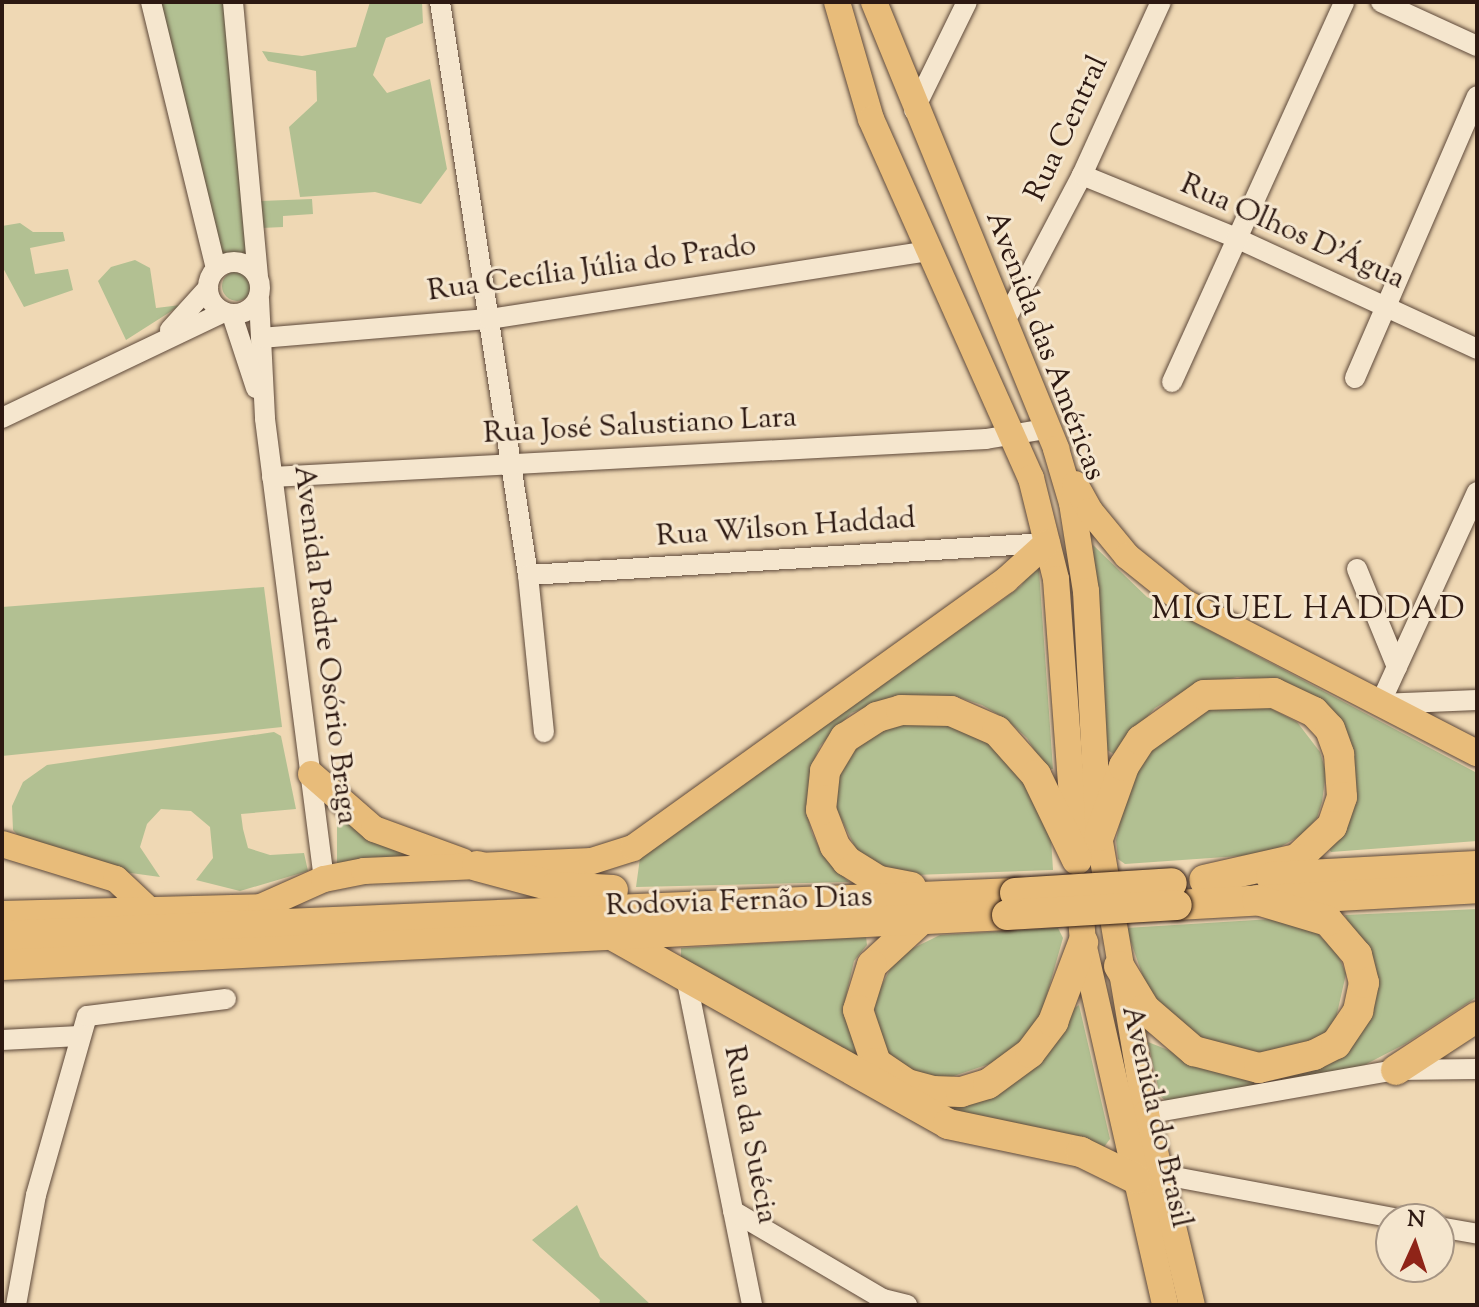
<!DOCTYPE html>
<meta charset="utf-8">
<style>
body{margin:0}
#map{position:relative;width:1479px;height:1307px;overflow:hidden;background:#efd8b4;font-family:"Sorts Mill Goudy",serif}
div>[style]{position:absolute}
[style*='--x']{left:calc(var(--x)*1px);top:calc(var(--y)*1px);width:calc(var(--w)*1px);rotate:calc(var(--a)*1deg)}
.green>*{inset:0;background:#b2c092}
.round{border-radius:50%}
.roads{filter:drop-shadow(0 0 2px #5e493a) drop-shadow(0 0 2px #5e493a)}
.minor>*{height:20px;margin:-10px;padding:0 10px;transform-origin:10px;border-radius:10px;background:#f5e6ce}
.minor>.ring{margin:-10px;padding:0;box-sizing:content-box;background:none;border:20px solid #f5e6ce;border-radius:50%}
.major>*{height:26px;margin:-13px;padding:0 13px;transform-origin:13px;border-radius:13px;background:#e8bc7a}
.highway>*{height:30px;margin:-15px;padding:0 15px;transform-origin:15px;border-radius:15px;background:#e8bc7a}
.bridges{filter:drop-shadow(0 0 2px #2d1912) drop-shadow(0 0 2px #2d1912)}
.highway-bridge>*{height:30px;margin:-15px;padding:0 15px;transform-origin:15px;border-radius:15px;background:#e8bc7a}
span{translate:-50% -50%;white-space:nowrap;text-align:center;line-height:1.15;-webkit-text-stroke:6px #f5e6ce;paint-order:stroke}
.street-label{font-size:30px;color:#2d1912}
.neighbourhood-label{font-size:32px;color:#2d1912;letter-spacing:2px}
.frame{position:absolute;inset:0;border:4px solid #2d1912;pointer-events:none}
.north{position:absolute;left:1375px;top:1203px;width:80px;height:80px;box-sizing:border-box;background:#f5e6ce;border:2px solid #a59483;border-radius:50%;rotate:3deg;font-size:22px;font-weight:700;line-height:32px;text-align:center;color:#2d1912}
.north::after{content:'';display:block;margin:auto;width:28px;height:36px;background:#8f2418;clip-path:polygon(50% 0,100% 100%,50% 72%,0 100%)}
</style>
<div id="map">
<div class="green">
<div style="clip-path:polygon(153px 2px,231px 2px,252px 261px,241px 255px,217px 258px)"></div>
<div style="clip-path:polygon(370px 2px,422px 2px,423px 23px,386px 38px,373px 75px,387px 93px,430px 79px,447px 169px,421px 204px,375px 192px,300px 197px,289px 127px,317px 101px,316px 71px,268px 61px,262px 51px,302px 56px,356px 47px)"></div>
<div style="clip-path:polygon(312px 199px,313px 214px,283px 216px,283px 227px,262px 228px,261px 201px)"></div>
<div style="clip-path:polygon(20px 223px,33px 232px,63px 232px,65px 241px,30px 248px,35px 274px,68px 269px,73px 290px,24px 307px,2px 266px,2px 226px)"></div>
<div style="clip-path:polygon(135px 260px,150px 268px,156px 308px,181px 305px,126px 340px,98px 281px,111px 267px)"></div>
<div class="round" style="left:222px;top:271px;width:30px;height:30px"></div>
<div style="clip-path:polygon(1093px 545px,1147px 597px,1477px 773px,1477px 841px,1331px 852px,1327px 845px,1353px 789px,1280px 682px,1237px 677px,1186px 690px,1155px 708px,1114px 754px,1107px 750px)"></div>
<div style="clip-path:polygon(1039px 570px,1053px 769px,1046px 769px,1027px 738px,1006px 719px,982px 705px,955px 696px,899px 695px,851px 713px,820px 746px,811px 767px,806px 811px,812px 833px,822px 854px,849px 882px,636px 887px,640px 858px,941px 639px,989px 610px,1021px 586px,1031px 571px)"></div>
<div style="clip-path:polygon(264px 587px,282px 727px,2px 756px,2px 607px)"></div>
<div style="clip-path:polygon(1258px 702px,1297px 722px,1320px 752px,1326px 772px,1322px 802px,1317px 818px,1303px 834px,1268px 854px,1125px 864px,1118px 859px,1116px 840px,1130px 779px,1155px 744px,1211px 706px)"></div>
<div style="clip-path:polygon(904px 724px,948px 725px,989px 743px,1025px 782px,1051px 838px,1053px 870px,915px 875px,884px 868px,857px 851px,836px 808px,839px 776px,855px 748px,882px 730px)"></div>
<div style="clip-path:polygon(274px 732px,281px 736px,296px 809px,241px 814px,243px 829px,248px 848px,270px 855px,304px 853px,308px 871px,240px 891px,196px 880px,213px 858px,210px 827px,191px 811px,161px 809px,147px 824px,140px 847px,160px 877px,116px 871px,27px 845px,13px 830px,12px 806px,23px 782px,47px 765px)"></div>
<div style="clip-path:polygon(337px 808px,422px 857px,337px 863px)"></div>
<div style="clip-path:polygon(1477px 909px,1477px 997px,1405px 1044px,1347px 1074px,1166px 1101px,1160px 1096px,1148px 1042px,1241px 1079px,1311px 1071px,1331px 1063px,1351px 1045px,1350px 927px,1345px 915px)"></div>
<div style="clip-path:polygon(1274px 919px,1317px 933px,1338px 954px,1346px 974px,1336px 1018px,1322px 1037px,1290px 1052px,1246px 1054px,1193px 1037px,1164px 1012px,1146px 985px,1126px 928px)"></div>
<div style="clip-path:polygon(1058px 928px,1063px 938px,1040px 1019px,1004px 1059px,945px 1079px,923px 1076px,894px 1060px,881px 1045px,873px 1002px,897px 956px,940px 935px)"></div>
<div style="clip-path:polygon(866px 937px,867px 945px,854px 961px,844px 1005px,857px 1057px,936px 1103px,1079px 1005px,1110px 1139px,1104px 1147px,948px 1115px,681px 958px,681px 948px)"></div>
<div style="clip-path:polygon(577px 1205px,600px 1257px,651px 1305px,599px 1305px,600px 1300px,532px 1240px)"></div>
</div>
<div class="roads">
<div class="minor">
<div style="--x:151;--y:2;--w:275;--a:76.3"></div>
<div style="--x:233;--y:2;--w:274;--a:84.8"></div>
<div style="--x:440;--y:2;--w:580;--a:81.27"></div>
<div style="--x:528;--y:575;--w:158;--a:84.2"></div>
<div style="--x:1381;--y:2;--w:106;--a:24.6"></div>
<div style="--x:914;--y:110;--w:120;--a:-63.9"></div>
<div style="--x:1082;--y:175;--w:166;--a:22.2"></div>
<div style="--x:1236;--y:238;--w:265;--a:24.7"></div>
<div class="ring" style="left:208px;top:262px;width:32px;height:32px"></div>
<div style="--x:259;--y:299;--w:120;--a:87.1"></div>
<div style="--x:265;--y:419;--w:464;--a:82.7"></div>
<div style="--x:232;--y:315;--w:77;--a:71.8"></div>
<div style="--x:1004;--y:323;--w:167;--a:-62.2"></div>
<div style="--x:1082;--y:175;--w:190;--a:-65.5"></div>
<div style="--x:170;--y:330;--w:57;--a:-47.9"></div>
<div style="--x:262;--y:338;--w:228;--a:-4.8"></div>
<div style="--x:489;--y:319;--w:444;--a:-8.8"></div>
<div style="--x:1355;--y:378;--w:307;--a:-66.6"></div>
<div style="--x:1172;--y:382;--w:417;--a:-65.6"></div>
<div style="--x:2;--y:418;--w:246;--a:-25.5"></div>
<div style="--x:272;--y:477;--w:715;--a:-3.05"></div>
<div style="--x:986;--y:439;--w:61;--a:-9.5"></div>
<div style="--x:1477;--y:492;--w:233;--a:114.6"></div>
<div style="--x:1380;--y:704;--w:97;--a:-2.4"></div>
<div style="--x:1357;--y:569;--w:106;--a:67.8"></div>
<div style="--x:528;--y:575;--w:520;--a:-3.53"></div>
<div style="--x:686;--y:977;--w:335;--a:78.6"></div>
<div style="--x:2;--y:1040;--w:77;--a:-3"></div>
<div style="--x:1146;--y:1114;--w:254;--a:-10"></div>
<div style="--x:1396;--y:1070;--w:81;--a:-0.7"></div>
<div style="--x:1164;--y:1175;--w:238;--a:10.6"></div>
<div style="--x:733;--y:1211;--w:174;--a:30.4"></div>
<div style="--x:883;--y:1299;--w:25;--a:14"></div>
<div style="--x:1439;--y:1227;--w:39;--a:10"></div>
<div style="--x:16;--y:1305;--w:112;--a:-79.7"></div>
<div style="--x:36;--y:1195;--w:186;--a:-74.1"></div>
<div style="--x:87;--y:1016;--w:140;--a:-7"></div>
</div>
<div class="major">
<div style="--x:837;--y:2;--w:122;--a:73.8"></div>
<div style="--x:871;--y:119;--w:393;--a:66"></div>
<div style="--x:1031;--y:478;--w:104;--a:76.1"></div>
<div style="--x:1056;--y:579;--w:273;--a:85.8"></div>
<div style="--x:874;--y:2;--w:483;--a:67.8"></div>
<div style="--x:1056;--y:449;--w:56;--a:73.5"></div>
<div style="--x:1072;--y:503;--w:89;--a:81"></div>
<div style="--x:1086;--y:591;--w:245;--a:87"></div>
<div style="--x:1099;--y:836;--w:282;--a:80.4"></div>
<div style="--x:1146;--y:1114;--w:196;--a:76.5"></div>
<div style="--x:1075;--y:484;--w:31;--a:61"></div>
<div style="--x:1090;--y:511;--w:58;--a:50.6"></div>
<div style="--x:1127;--y:556;--w:73;--a:38.9"></div>
<div style="--x:1184;--y:602;--w:330;--a:27.3"></div>
<div style="--x:311;--y:774;--w:84;--a:41.1"></div>
<div style="--x:374;--y:829;--w:94;--a:20"></div>
<div style="--x:2;--y:844;--w:119;--a:17.1"></div>
<div style="--x:116;--y:879;--w:45;--a:43.2"></div>
<div style="--x:1079;--y:891;--w:52;--a:85.6"></div>
<div style="--x:1083;--y:943;--w:371;--a:77.2"></div>
<div style="--x:2;--y:914;--w:259;--a:-1.5"></div>
<div style="--x:261;--y:907;--w:69;--a:-24"></div>
<div style="--x:324;--y:879;--w:41;--a:-11.3"></div>
<div style="--x:364;--y:871;--w:228;--a:-2.5"></div>
<div style="--x:592;--y:861;--w:43;--a:-17.6"></div>
<div style="--x:633;--y:848;--w:459;--a:-35.7"></div>
<div style="--x:1006;--y:580;--w:55;--a:-42.1"></div>
</div>
<div class="highway">
<div style="--x:1099;--y:836;--w:74;--a:-70.3"></div>
<div style="--x:1124;--y:766;--w:31;--a:-57"></div>
<div style="--x:1141;--y:740;--w:77;--a:-35.5"></div>
<div style="--x:1204;--y:695;--w:70;--a:-1.6"></div>
<div style="--x:1274;--y:693;--w:44;--a:25.4"></div>
<div style="--x:1314;--y:712;--w:23;--a:47"></div>
<div style="--x:1330;--y:729;--w:27;--a:70"></div>
<div style="--x:1339;--y:754;--w:43;--a:86"></div>
<div style="--x:1342;--y:797;--w:31;--a:109"></div>
<div style="--x:1332;--y:826;--w:48;--a:136.7"></div>
<div style="--x:1297;--y:859;--w:95;--a:167.3"></div>
<div style="--x:477;--y:866;--w:81;--a:15.1"></div>
<div style="--x:555;--y:887;--w:58;--a:3"></div>
<div style="--x:1271;--y:877;--w:206;--a:-3.1"></div>
<div style="--x:911;--y:887;--w:33;--a:-169"></div>
<div style="--x:879;--y:881;--w:38;--a:-148"></div>
<div style="--x:847;--y:861;--w:19;--a:-129"></div>
<div style="--x:835;--y:846;--w:39;--a:-111"></div>
<div style="--x:821;--y:810;--w:39;--a:-84"></div>
<div style="--x:825;--y:771;--w:39;--a:-59"></div>
<div style="--x:845;--y:738;--w:38;--a:-33"></div>
<div style="--x:877;--y:717;--w:25;--a:-16"></div>
<div style="--x:901;--y:710;--w:50;--a:1.1"></div>
<div style="--x:951;--y:711;--w:50;--a:23.5"></div>
<div style="--x:997;--y:731;--w:59;--a:48.4"></div>
<div style="--x:1036;--y:775;--w:94;--a:64.2"></div>
<div style="--x:1177;--y:905;--w:300;--a:-3.2"></div>
<div style="--x:923;--y:918;--w:69;--a:137.3"></div>
<div style="--x:872;--y:965;--w:47;--a:107.3"></div>
<div style="--x:858;--y:1010;--w:56;--a:71.2"></div>
<div style="--x:876;--y:1063;--w:37;--a:34"></div>
<div style="--x:907;--y:1084;--w:27;--a:15"></div>
<div style="--x:933;--y:1091;--w:28;--a:2"></div>
<div style="--x:961;--y:1092;--w:28;--a:-17"></div>
<div style="--x:988;--y:1084;--w:52;--a:-36.4"></div>
<div style="--x:1030;--y:1053;--w:39;--a:-53"></div>
<div style="--x:1053;--y:1022;--w:85;--a:-69.2"></div>
<div style="--x:610;--y:934;--w:388;--a:29.3"></div>
<div style="--x:948;--y:1124;--w:136;--a:11.9"></div>
<div style="--x:1081;--y:1152;--w:61;--a:26.1"></div>
<div style="--x:2;--y:936;--w:1014;--a:-2.43"></div>
<div style="--x:2;--y:965;--w:1006;--a:-2.85"></div>
<div style="--x:1119;--y:966;--w:50;--a:58.8"></div>
<div style="--x:1145;--y:1009;--w:65;--a:40.6"></div>
<div style="--x:1194;--y:1051;--w:67;--a:14.7"></div>
<div style="--x:1259;--y:1068;--w:57;--a:-13.3"></div>
<div style="--x:1314;--y:1055;--w:25;--a:-27"></div>
<div style="--x:1336;--y:1044;--w:40;--a:-56"></div>
<div style="--x:1358;--y:1011;--w:29;--a:-78"></div>
<div style="--x:1364;--y:983;--w:29;--a:-104"></div>
<div style="--x:1357;--y:955;--w:45;--a:-130.5"></div>
<div style="--x:1328;--y:921;--w:74;--a:-163.5"></div>
<div style="--x:1396;--y:1070;--w:97;--a:-33.2"></div>
</div>
</div>
<div class="bridges">
<div class="highway-bridge">
<div style="--x:1015;--y:893;--w:157;--a:-3.6"></div>
<div style="--x:1007;--y:915;--w:170;--a:-3.4"></div>
</div>
</div>
<div class="street-label">
<span style="left:1068px;top:129px;rotate:-65deg">Rua Central</span>
<span style="left:1292px;top:233px;rotate:24deg">Rua Olhos D'Água</span>
<span style="left:592px;top:270px;rotate:-8deg">Rua Cecília Júlia do Prado</span>
<span style="left:1044px;top:346px;rotate:69deg">Avenida das Américas</span>
<span style="left:640px;top:427px;rotate:-3deg">Rua José Salustiano Lara</span>
<span style="left:786px;top:529px;rotate:-4deg">Rua Wilson Haddad</span>
<span style="left:324px;top:645px;rotate:83deg">Avenida Padre Osório Braga</span>
<span style="left:739px;top:903px;rotate:-2deg">Rodovia Fernão Dias</span>
<span style="left:1155px;top:1117px;rotate:77deg">Avenida do Brasil</span>
<span style="left:749px;top:1135px;rotate:79deg">Rua da Suécia</span>
</div>
<div class="neighbourhood-label">
<span style="left:1309px;top:610px">MIGUEL HADDAD</span>
</div>
<div class="frame"></div>
<div class="north">N</div>
</div>
